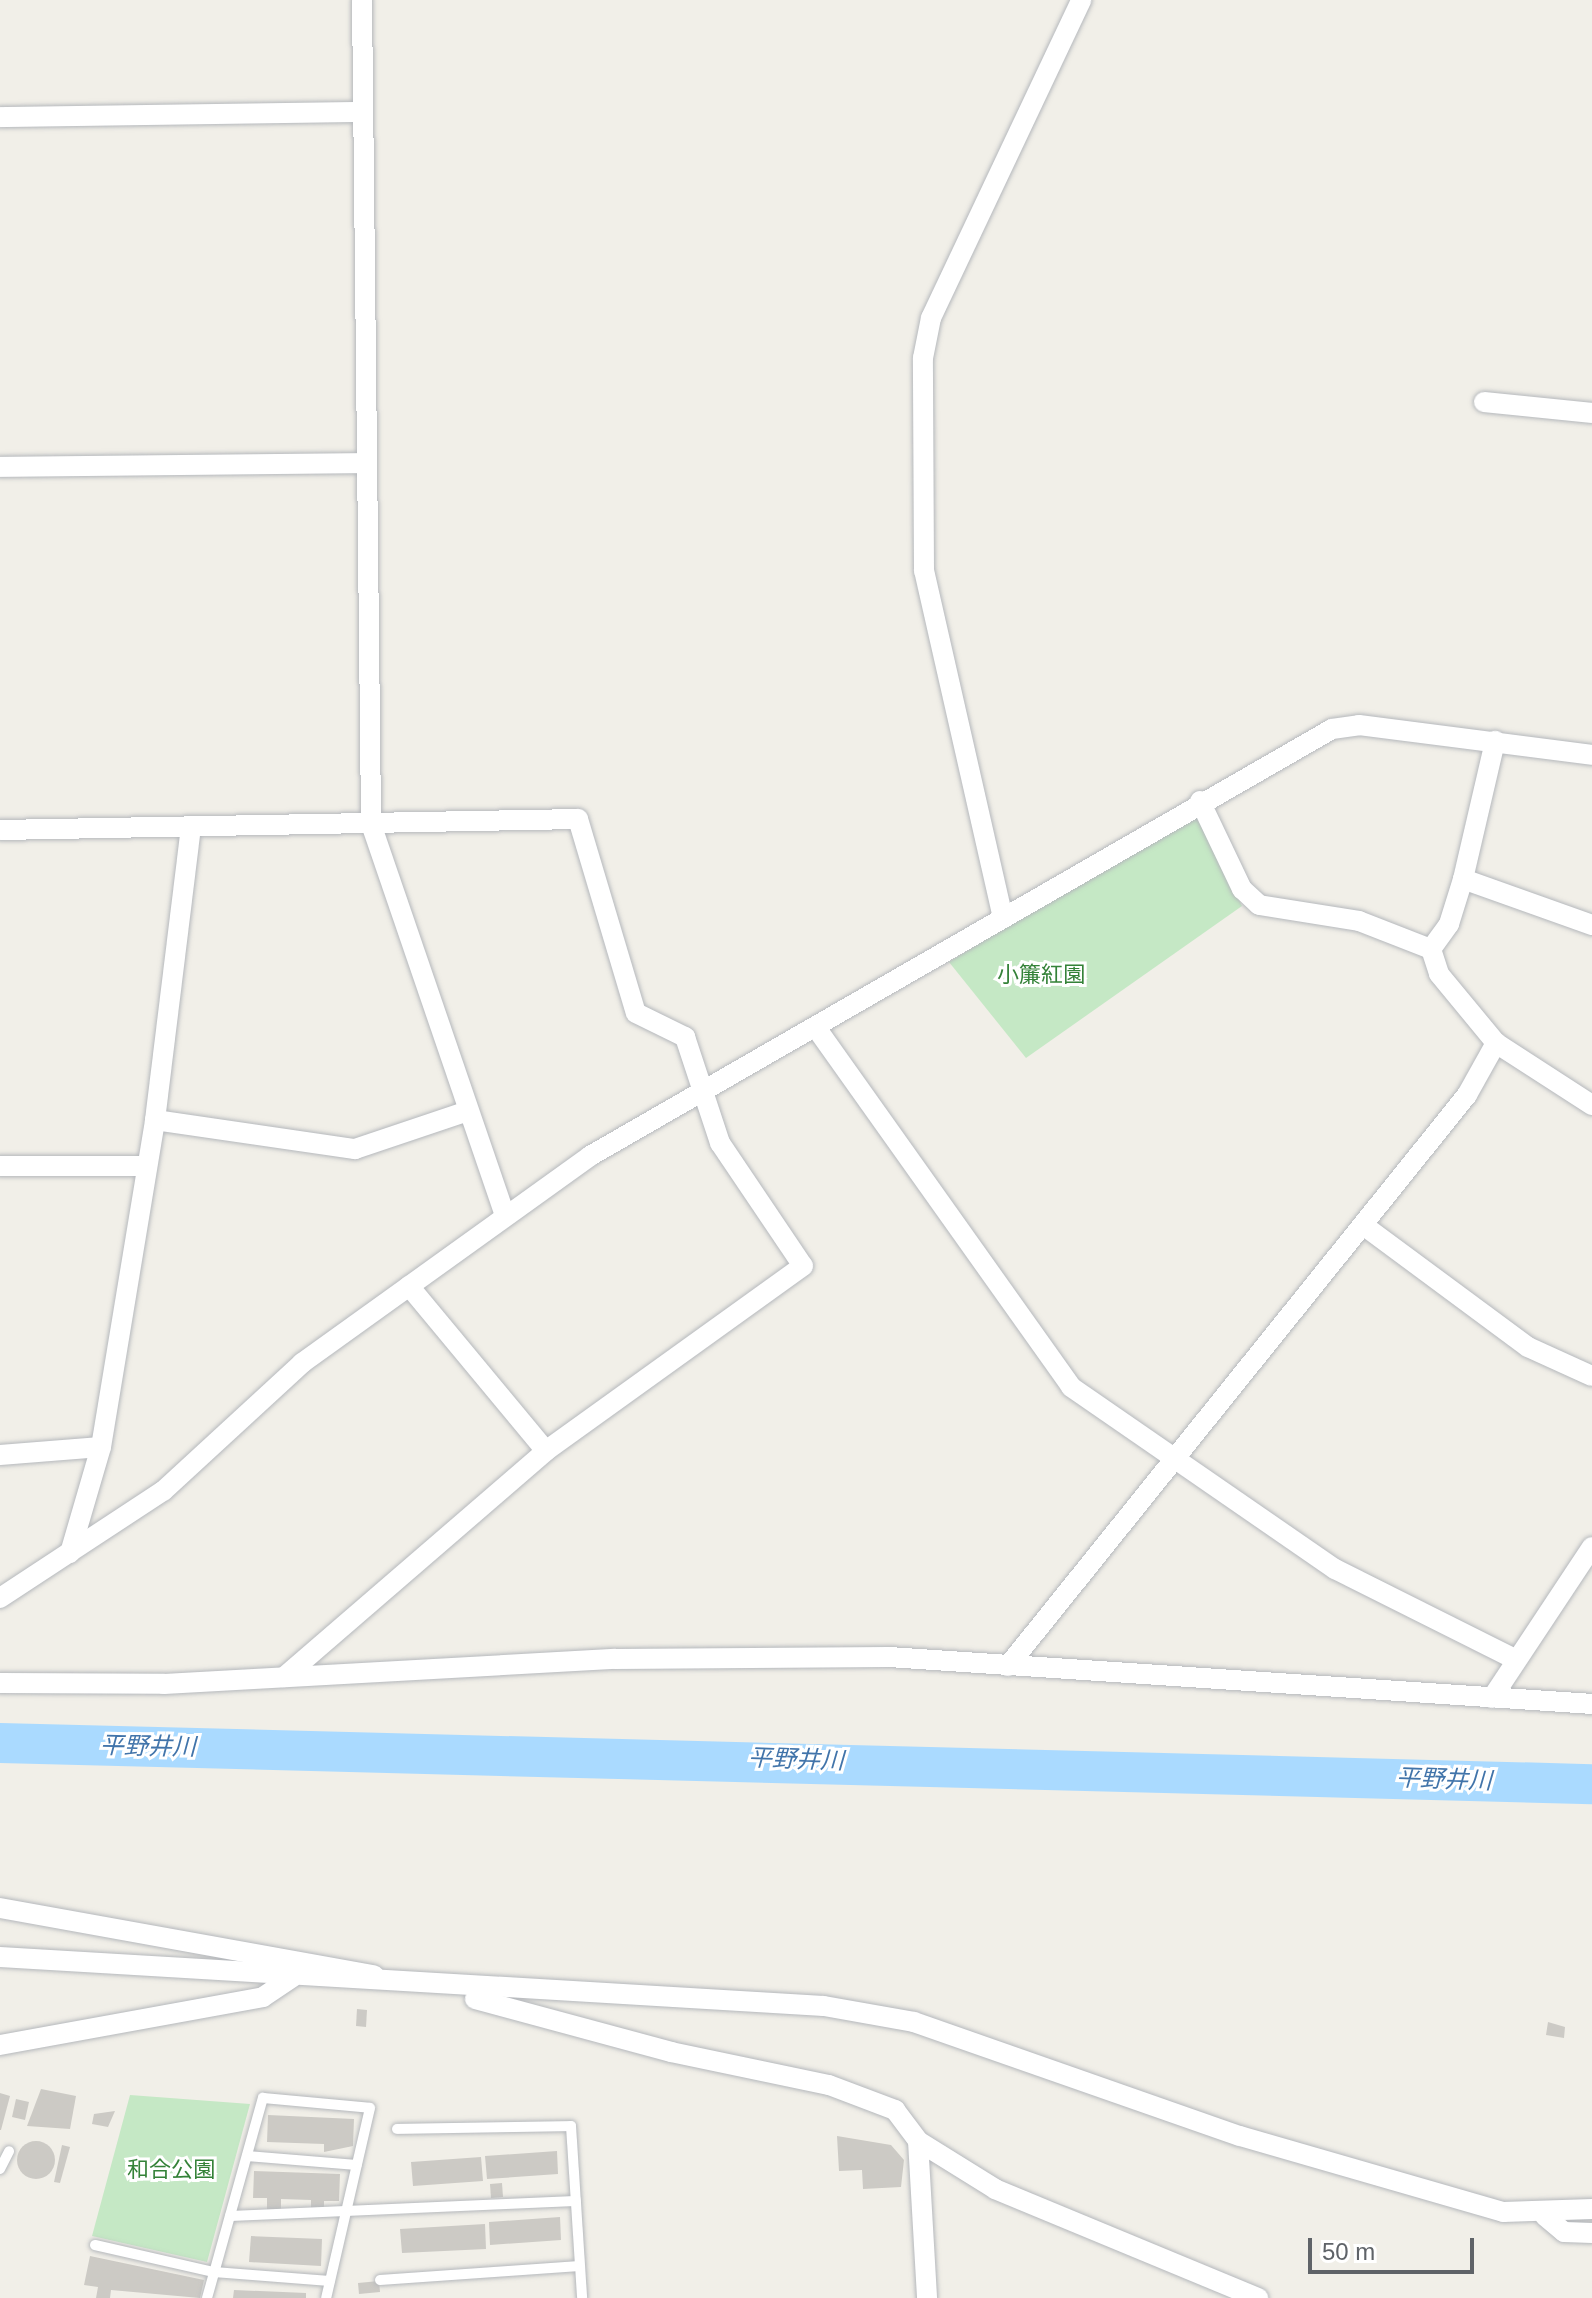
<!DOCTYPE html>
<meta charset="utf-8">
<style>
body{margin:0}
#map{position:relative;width:1592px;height:2298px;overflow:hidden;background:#f1efe8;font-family:Helvetica,"Noto Sans JP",sans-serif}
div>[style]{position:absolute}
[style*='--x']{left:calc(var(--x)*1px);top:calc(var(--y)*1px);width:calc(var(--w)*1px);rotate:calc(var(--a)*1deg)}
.green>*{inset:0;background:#c5e8c5}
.river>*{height:40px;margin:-20px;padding:0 20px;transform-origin:20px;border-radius:20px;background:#aadaff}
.building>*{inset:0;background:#cccac5}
.round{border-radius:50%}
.roads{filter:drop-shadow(0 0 2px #b5b8bc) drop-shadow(0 0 2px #b5b8bc)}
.lane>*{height:10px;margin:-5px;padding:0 5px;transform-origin:5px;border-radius:5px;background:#fff}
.street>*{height:20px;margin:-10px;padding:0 10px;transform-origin:10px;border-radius:10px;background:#fff}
span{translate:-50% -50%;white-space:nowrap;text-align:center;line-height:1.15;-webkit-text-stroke:6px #fff;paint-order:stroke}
.park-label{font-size:22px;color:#348238}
.water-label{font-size:24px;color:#4174aa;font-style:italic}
.scale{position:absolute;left:1308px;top:2238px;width:166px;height:36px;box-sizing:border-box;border:4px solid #5f6368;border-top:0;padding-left:10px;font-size:24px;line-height:28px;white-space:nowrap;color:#5f6368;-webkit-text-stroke:6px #fff;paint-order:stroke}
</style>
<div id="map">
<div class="green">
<div style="clip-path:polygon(1195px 811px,1242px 906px,1026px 1058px,949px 962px)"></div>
<div style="clip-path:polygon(130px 2095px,250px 2104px,207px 2262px,92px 2236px)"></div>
</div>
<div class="river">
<div style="--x:0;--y:1743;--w:1593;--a:1.48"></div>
</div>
<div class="building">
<div style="clip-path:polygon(357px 2009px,367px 2010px,366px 2027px,356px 2026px)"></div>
<div style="clip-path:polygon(1548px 2022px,1565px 2027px,1564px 2038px,1546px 2035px)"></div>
<div style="clip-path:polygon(41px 2089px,76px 2096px,70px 2129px,27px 2126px)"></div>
<div style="clip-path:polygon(0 2093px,10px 2096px,1px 2130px,0 2130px)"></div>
<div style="clip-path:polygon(16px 2099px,29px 2102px,25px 2120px,12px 2117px)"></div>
<div style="clip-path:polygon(115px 2111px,108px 2127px,92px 2124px,94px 2114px)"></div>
<div style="clip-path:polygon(268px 2115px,354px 2119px,353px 2146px,324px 2152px,324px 2144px,267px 2142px)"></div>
<div style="clip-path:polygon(837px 2136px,891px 2145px,904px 2160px,901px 2187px,863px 2189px,862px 2170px,839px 2171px)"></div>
<div class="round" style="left:17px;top:2141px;width:38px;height:38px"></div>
<div style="clip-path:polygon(62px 2145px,70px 2147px,60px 2183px,54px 2182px)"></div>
<div style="clip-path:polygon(557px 2151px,558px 2174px,487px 2179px,485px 2156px)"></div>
<div style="clip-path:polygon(481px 2157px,483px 2181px,413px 2186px,411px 2162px)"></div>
<div style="clip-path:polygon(254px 2171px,340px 2174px,339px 2201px,324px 2201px,324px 2210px,311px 2210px,311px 2200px,281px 2199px,281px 2212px,267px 2211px,267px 2198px,253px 2198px)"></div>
<div style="clip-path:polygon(502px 2183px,503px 2197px,491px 2198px,490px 2184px)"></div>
<div style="clip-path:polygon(560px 2217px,561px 2240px,490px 2245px,489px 2222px)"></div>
<div style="clip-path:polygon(485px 2224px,486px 2249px,402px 2253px,400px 2229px)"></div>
<div style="clip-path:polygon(251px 2236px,322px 2239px,321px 2266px,249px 2262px)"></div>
<div style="clip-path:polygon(90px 2256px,204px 2280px,200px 2298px,111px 2290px,110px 2298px,96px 2298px,98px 2287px,84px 2285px)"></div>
<div style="clip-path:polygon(379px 2281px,380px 2292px,359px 2294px,358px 2283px)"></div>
<div style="clip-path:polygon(234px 2290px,306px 2293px,306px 2298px,233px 2298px)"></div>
</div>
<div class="roads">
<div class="lane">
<div style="--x:397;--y:2129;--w:174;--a:-1"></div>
<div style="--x:571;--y:2126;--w:172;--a:86.3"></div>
<div style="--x:247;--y:2156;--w:110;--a:4.7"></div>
<div style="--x:0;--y:2169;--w:20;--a:-63"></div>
<div style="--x:230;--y:2216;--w:346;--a:-2.5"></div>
<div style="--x:95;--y:2245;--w:122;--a:12.8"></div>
<div style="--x:214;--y:2272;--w:116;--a:4.4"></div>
<div style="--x:380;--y:2280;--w:200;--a:-4"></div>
<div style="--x:207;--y:2298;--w:208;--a:-74.4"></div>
<div style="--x:263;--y:2098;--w:107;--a:5.3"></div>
<div style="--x:370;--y:2108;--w:195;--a:103"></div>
</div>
<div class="street">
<div style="--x:362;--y:0;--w:824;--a:89.37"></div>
<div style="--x:371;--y:824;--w:413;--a:71.1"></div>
<div style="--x:0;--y:117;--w:362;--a:-0.8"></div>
<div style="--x:1484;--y:402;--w:109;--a:5.8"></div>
<div style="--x:0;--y:467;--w:363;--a:-0.6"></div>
<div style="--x:1200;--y:801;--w:98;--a:64.5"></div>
<div style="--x:1242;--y:889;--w:23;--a:43"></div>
<div style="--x:1259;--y:905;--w:101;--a:9.1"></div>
<div style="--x:1359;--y:921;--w:77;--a:21.3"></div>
<div style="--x:1431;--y:949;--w:26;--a:72"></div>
<div style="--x:1439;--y:974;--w:89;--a:50.4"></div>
<div style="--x:1496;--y:1043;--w:114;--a:32.9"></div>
<div style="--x:0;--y:830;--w:578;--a:-1.09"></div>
<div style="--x:578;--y:819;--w:202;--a:73.4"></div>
<div style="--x:636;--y:1013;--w:55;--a:26.1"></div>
<div style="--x:685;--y:1037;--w:112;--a:71.7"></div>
<div style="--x:720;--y:1143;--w:148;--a:56"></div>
<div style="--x:803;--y:1266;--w:317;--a:144.3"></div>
<div style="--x:546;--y:1451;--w:346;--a:139.2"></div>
<div style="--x:1463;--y:879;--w:137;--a:19.6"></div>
<div style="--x:1003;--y:918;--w:356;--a:-102.8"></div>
<div style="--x:924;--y:571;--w:213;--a:-90.3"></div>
<div style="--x:923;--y:358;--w:41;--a:-78.7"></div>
<div style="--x:931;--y:318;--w:352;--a:-64.7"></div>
<div style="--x:1431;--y:949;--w:31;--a:-54"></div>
<div style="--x:1449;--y:924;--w:47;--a:-72.7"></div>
<div style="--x:1463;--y:879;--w:142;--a:-76.9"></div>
<div style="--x:817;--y:1029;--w:439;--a:54.6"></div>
<div style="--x:1071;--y:1387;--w:321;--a:34.6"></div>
<div style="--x:1335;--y:1569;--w:201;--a:26.6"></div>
<div style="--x:155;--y:1120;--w:202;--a:8.3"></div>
<div style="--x:355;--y:1149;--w:116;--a:-18.6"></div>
<div style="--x:0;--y:1166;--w:147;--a:0"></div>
<div style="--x:1363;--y:1225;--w:205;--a:36.5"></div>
<div style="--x:1528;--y:1347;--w:70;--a:24.4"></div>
<div style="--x:409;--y:1286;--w:214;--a:50.3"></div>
<div style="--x:0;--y:1455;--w:101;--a:-4.5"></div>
<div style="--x:70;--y:1553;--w:110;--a:-73.7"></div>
<div style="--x:101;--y:1447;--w:331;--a:-80.6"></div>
<div style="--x:155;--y:1120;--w:295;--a:-83"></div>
<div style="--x:0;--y:1598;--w:195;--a:-33.3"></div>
<div style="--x:163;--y:1491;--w:189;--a:-42.6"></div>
<div style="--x:302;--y:1363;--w:355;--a:-35.7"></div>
<div style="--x:590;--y:1156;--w:856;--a:-29.92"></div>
<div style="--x:1332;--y:729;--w:27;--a:-8"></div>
<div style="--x:1359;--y:725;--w:235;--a:7.3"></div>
<div style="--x:1008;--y:1666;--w:733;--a:-51.21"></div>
<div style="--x:1467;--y:1095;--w:60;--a:-60.9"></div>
<div style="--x:0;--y:1683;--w:164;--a:0.3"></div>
<div style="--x:164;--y:1684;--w:452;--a:-3.2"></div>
<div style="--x:615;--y:1659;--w:274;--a:-0.4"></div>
<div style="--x:889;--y:1657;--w:705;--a:3.82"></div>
<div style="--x:1492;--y:1698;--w:181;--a:-56.5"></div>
<div style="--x:0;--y:1908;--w:380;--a:10.2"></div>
<div style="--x:0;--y:1957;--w:825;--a:3.4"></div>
<div style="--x:824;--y:2006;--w:91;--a:10.1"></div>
<div style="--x:914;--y:2022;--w:345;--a:19.3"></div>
<div style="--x:1240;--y:2136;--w:274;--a:16.1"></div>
<div style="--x:1503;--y:2212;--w:89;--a:-1.9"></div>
<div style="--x:475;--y:1999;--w:203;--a:15.1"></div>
<div style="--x:671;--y:2052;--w:161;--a:11.8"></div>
<div style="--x:829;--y:2085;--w:71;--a:20.7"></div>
<div style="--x:895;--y:2110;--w:39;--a:53"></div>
<div style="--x:918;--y:2141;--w:91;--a:31.9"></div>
<div style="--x:995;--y:2189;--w:285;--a:22.5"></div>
<div style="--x:0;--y:2045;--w:267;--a:-10.3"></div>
<div style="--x:263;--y:1997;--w:36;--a:-34"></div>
<div style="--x:918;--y:2141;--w:157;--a:86.7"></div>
<div style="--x:1545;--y:2216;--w:25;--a:40"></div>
<div style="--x:1564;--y:2232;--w:28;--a:2"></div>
</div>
</div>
<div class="park-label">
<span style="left:1041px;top:975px">小簾紅園</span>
<span style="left:171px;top:2170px">和合公園</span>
</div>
<div class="water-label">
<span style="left:148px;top:1746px;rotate:1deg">平野井川</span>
<span style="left:796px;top:1759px;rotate:2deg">平野井川</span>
<span style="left:1444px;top:1779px;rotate:2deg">平野井川</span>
</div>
<div class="scale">50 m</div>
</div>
